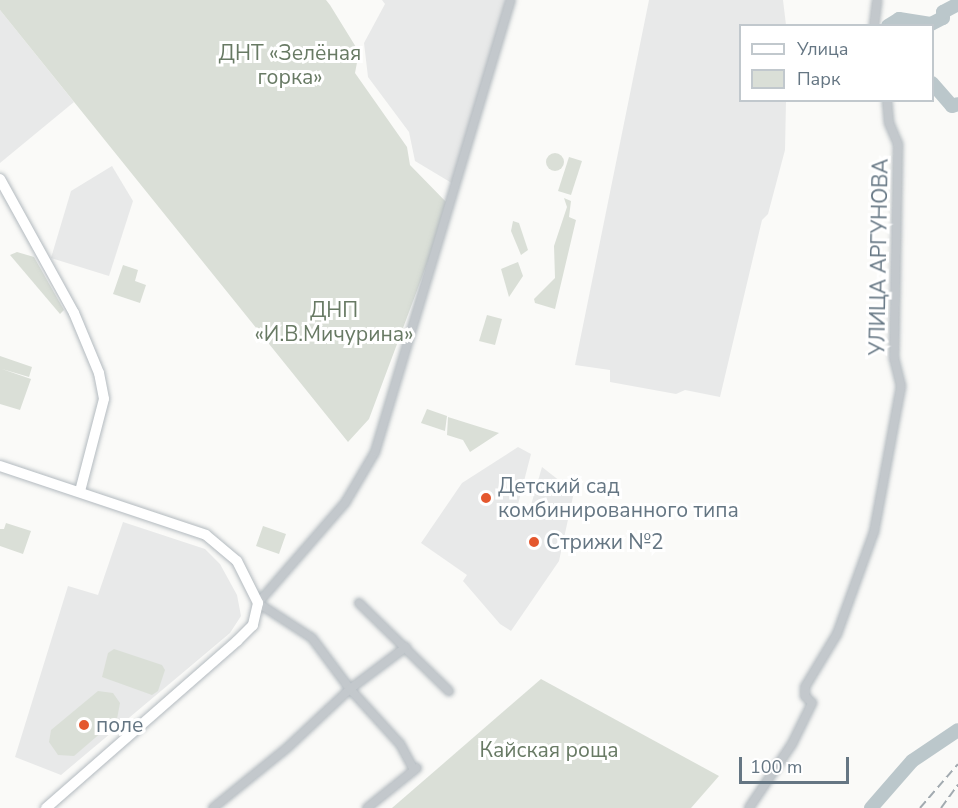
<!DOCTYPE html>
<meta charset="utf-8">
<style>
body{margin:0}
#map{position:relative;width:958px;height:808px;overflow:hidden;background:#fafaf8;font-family:"Nunito Sans",sans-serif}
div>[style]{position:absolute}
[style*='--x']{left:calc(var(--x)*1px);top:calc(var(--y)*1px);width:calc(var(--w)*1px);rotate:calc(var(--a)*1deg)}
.built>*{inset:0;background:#e8e9e9}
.green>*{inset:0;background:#dadfd7}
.round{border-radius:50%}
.river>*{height:14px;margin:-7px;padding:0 7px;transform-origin:7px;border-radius:7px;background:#bbc7cb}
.roads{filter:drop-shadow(0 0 2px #b3babf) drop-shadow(0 0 2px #b3babf)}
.street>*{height:8px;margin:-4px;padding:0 4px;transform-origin:4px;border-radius:4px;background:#c3c8cc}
.secondary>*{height:10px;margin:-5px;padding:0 5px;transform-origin:5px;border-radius:5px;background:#fff}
.rail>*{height:2px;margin-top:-1px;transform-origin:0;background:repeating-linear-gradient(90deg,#a2aab0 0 9px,transparent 0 13.5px)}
.dots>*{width:16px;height:16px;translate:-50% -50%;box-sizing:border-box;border:3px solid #fff;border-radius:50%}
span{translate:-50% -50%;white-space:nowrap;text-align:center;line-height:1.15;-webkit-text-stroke:6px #fff;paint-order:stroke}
.park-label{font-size:21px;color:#687a64}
.street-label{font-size:21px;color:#657683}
.poi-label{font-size:21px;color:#657683}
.left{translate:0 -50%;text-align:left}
.legend{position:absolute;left:739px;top:24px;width:195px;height:78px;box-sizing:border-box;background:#fff;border:2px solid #c1c8cd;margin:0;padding:8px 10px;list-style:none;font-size:18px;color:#657683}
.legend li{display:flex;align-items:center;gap:12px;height:30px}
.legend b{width:30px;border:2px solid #c1c8cd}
.scale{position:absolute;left:739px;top:757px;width:110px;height:27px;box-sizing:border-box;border:3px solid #657683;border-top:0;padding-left:8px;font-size:18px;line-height:21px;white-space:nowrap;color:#657683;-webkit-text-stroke:4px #fff;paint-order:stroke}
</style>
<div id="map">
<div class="built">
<div style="clip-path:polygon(382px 0,506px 0,455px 185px,415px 161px,409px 132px,368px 77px,364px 43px,385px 4px)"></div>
<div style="clip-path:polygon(649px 0,783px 0,786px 25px,740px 26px,740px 100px,786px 101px,785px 150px,768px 214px,762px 220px,720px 397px,685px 390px,676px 394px,610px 382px,610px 370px,575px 365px)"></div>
<div style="clip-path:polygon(0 10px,74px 102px,0 163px)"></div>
<div style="clip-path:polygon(112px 166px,133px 201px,109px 276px,51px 258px,71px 191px)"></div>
<div style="clip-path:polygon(518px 447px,531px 454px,516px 512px,527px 519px,542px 467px,574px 492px,559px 561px,511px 631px,500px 624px,463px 581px,467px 575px,421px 543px,462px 483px)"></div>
<div style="clip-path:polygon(123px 522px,205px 549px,220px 564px,237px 595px,241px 616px,230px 633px,61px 775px,15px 757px,68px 586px,98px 595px)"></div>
</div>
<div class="green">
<div style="clip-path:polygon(0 0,326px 0,330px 5px,359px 52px,355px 73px,407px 147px,410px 165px,449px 205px,369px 419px,348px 442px,0 10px)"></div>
<div class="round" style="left:546px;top:153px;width:18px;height:18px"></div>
<div style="clip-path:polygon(569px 157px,582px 161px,571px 195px,558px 191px)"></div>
<div style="clip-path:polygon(564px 198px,571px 201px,569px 217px,576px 220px,555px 309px,535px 303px,534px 299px,555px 278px,554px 246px,567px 207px)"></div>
<div style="clip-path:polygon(513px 221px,519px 223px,528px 250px,521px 255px,511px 231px)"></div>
<div style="clip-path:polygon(17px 252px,34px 257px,64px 310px,60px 314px,10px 255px)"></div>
<div style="clip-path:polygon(518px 262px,523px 276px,509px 297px,501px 269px)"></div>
<div style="clip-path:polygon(123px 265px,138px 270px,135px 281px,146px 285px,140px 303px,113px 294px)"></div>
<div style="clip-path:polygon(487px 315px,502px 319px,495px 345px,479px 341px)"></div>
<div style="clip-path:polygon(0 356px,32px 367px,29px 377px,2px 369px,31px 379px,20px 410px,0 404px)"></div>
<div style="clip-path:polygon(427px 409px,447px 416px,445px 431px,421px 423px)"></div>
<div style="clip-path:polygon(448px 417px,499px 433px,470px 452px,463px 440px,447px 435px)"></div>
<div style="clip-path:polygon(6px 523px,31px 531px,23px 554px,0 546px,0 529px,4px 529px)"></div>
<div style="clip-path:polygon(263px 526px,286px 534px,279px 554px,256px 546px)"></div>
<div style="clip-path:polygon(114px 649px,162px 665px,165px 670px,158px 691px,152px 695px,102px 677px,108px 653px)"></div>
<div style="clip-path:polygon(541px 679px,719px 776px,691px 808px,392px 808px)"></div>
<div style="clip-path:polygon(98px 691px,113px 693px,120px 703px,117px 719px,74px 756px,58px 755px,49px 742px,51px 730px)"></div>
</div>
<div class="river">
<div style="--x:888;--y:26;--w:13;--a:-32"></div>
<div style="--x:899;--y:19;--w:32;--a:9"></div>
<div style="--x:931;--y:24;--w:13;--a:-27"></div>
<div style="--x:943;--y:18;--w:6;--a:-90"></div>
<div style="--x:943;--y:12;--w:17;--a:-28"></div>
<div style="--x:932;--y:83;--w:30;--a:49"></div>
<div style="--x:952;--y:106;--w:6;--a:-18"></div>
<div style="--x:871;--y:808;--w:62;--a:-48.9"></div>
<div style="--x:912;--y:761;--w:55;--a:-34"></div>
</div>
<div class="roads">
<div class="street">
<div style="--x:874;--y:26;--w:26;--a:-83"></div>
<div style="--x:359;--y:603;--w:126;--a:44.4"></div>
<div style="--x:414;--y:770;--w:30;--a:-118"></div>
<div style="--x:400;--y:744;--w:74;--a:-132.3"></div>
<div style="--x:350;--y:689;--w:64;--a:-126.7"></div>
<div style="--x:312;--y:638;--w:64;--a:-147.1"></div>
<div style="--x:258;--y:603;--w:133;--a:-49"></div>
<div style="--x:345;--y:503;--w:59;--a:-59.5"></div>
<div style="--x:375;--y:452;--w:472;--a:-73.3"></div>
<div style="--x:213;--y:808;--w:97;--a:-39.1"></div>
<div style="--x:288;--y:747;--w:85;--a:-43.1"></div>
<div style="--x:350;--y:689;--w:70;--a:-36.9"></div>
<div style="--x:367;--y:808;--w:64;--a:-38.7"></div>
<div style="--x:749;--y:808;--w:77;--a:-56.1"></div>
<div style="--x:792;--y:744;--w:46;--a:-64"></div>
<div style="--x:812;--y:703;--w:10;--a:-135"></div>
<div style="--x:805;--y:696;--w:9;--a:-90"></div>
<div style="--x:805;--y:687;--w:62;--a:-58.9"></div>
<div style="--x:837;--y:634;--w:109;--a:-70.1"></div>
<div style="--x:874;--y:532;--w:148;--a:-79.5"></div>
<div style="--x:901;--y:386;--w:29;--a:-104"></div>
<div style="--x:894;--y:358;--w:214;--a:-88.9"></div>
<div style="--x:898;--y:144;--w:23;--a:-113"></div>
<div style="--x:889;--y:123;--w:23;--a:-95"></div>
</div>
<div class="secondary">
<div style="--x:0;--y:179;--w:153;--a:61.1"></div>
<div style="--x:74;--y:313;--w:65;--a:67.4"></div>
<div style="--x:99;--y:373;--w:26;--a:79"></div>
<div style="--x:104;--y:399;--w:95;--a:104.6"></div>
<div style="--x:0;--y:466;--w:217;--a:18.5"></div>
<div style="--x:206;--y:535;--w:40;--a:40"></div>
<div style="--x:237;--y:561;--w:47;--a:63.4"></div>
<div style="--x:258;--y:603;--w:23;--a:103"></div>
<div style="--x:253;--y:625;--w:23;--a:135"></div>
<div style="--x:237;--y:641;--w:254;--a:138.8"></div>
</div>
</div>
<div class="rail">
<div style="--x:920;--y:808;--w:58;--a:-49.2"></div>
<div style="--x:941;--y:808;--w:29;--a:-54"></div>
</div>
<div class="dots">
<div style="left:486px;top:498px;background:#e4572e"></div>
<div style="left:534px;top:542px;background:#e4572e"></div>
<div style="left:84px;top:725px;background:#e4572e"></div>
</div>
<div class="park-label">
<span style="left:290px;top:65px">ДНТ «Зелёная<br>горка»</span>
<span style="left:334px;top:322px">ДНП<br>«И.В.Мичурина»</span>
<span style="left:549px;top:750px">Кайская роща</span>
</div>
<div class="street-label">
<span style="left:879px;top:257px;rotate:-89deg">УЛИЦА АРГУНОВА</span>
</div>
<div class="poi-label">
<span class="left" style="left:498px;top:498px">Детский сад<br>комбинированного типа</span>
<span class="left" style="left:546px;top:542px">Стрижи №2</span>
<span class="left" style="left:96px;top:725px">поле</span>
</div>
<ul class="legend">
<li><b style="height:8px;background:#fff"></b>Улица</li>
<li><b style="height:16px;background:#dadfd7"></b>Парк</li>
</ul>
<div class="scale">100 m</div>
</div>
